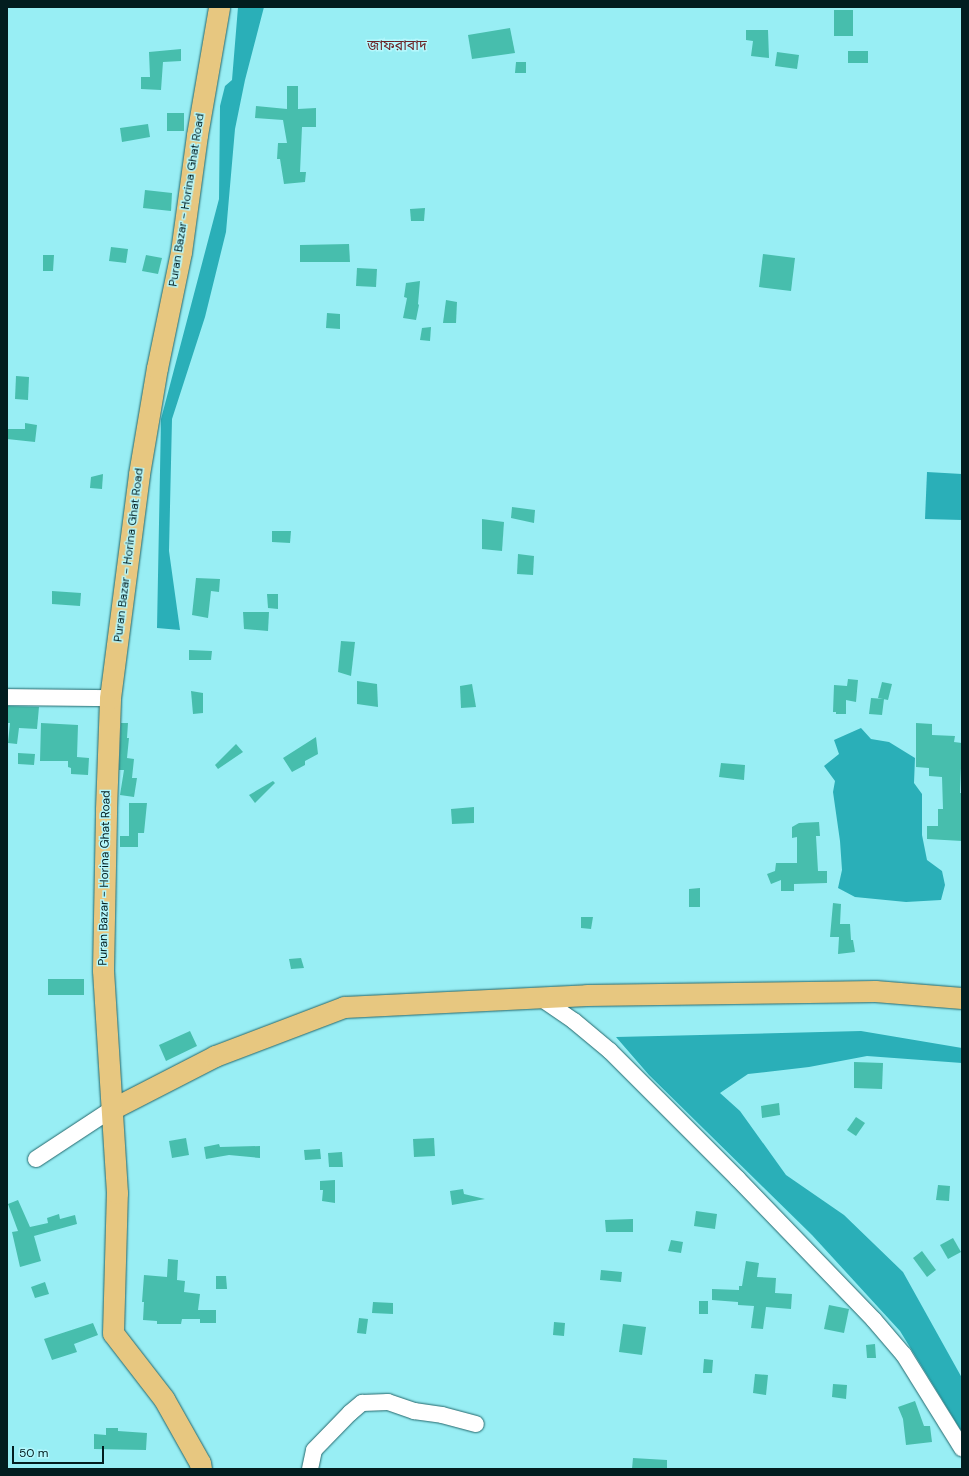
<!DOCTYPE html>
<meta charset="utf-8">
<style>
body{margin:0}
#map{position:relative;width:969px;height:1476px;overflow:hidden;background:#98eef4;font-family:"DM Sans","Noto Sans Bengali",sans-serif}
div>[style]{position:absolute}
[style*='--x']{left:calc(var(--x)*1px);top:calc(var(--y)*1px);width:calc(var(--w)*1px);rotate:calc(var(--a)*1deg)}
.water>*{inset:0;background:#2aafb8}
.building>*{inset:0;background:#47bead}
.roads{filter:drop-shadow(0 0 1px #24676c) drop-shadow(0 0 1px #24676c)}
.minor>*{height:16px;margin:-8px;padding:0 8px;transform-origin:8px;border-radius:8px;background:#fff}
.major>*{height:21px;margin:-10.5px;padding:0 10.5px;transform-origin:10.5px;border-radius:10.5px;background:#e7c780}
span{translate:-50% -50%;white-space:nowrap;text-align:center;line-height:1.15;-webkit-text-stroke:3px #b5f8fd;paint-order:stroke}
.street-label{font-size:12px;color:#021d1f}
.quarter-label{font-size:14px;color:#6b2527}
.frame{position:absolute;inset:0;border:8px solid #021d1f;pointer-events:none}
.scale{position:absolute;left:12px;top:1446px;width:92px;height:18px;box-sizing:border-box;border:2px solid #021d1f;border-top:0;padding-left:5px;font-size:12px;line-height:14px;white-space:nowrap;color:#021d1f;-webkit-text-stroke:3px #b5f8fd;paint-order:stroke}
</style>
<div id="map">
<div class="water">
<div style="clip-path:polygon(238px 7px,264px 7px,245px 80px,235px 129px,226px 232px,205px 317px,172px 419px,169px 551px,180px 630px,157px 628px,161px 419px,219px 199px,220px 106px,225px 86px,232px 80px)"></div>
<div style="clip-path:polygon(927px 472px,962px 474px,962px 520px,925px 519px)"></div>
<div style="clip-path:polygon(861px 728px,871px 739px,889px 742px,915px 758px,914px 783px,922px 794px,922px 835px,927px 860px,942px 871px,945px 885px,941px 900px,906px 902px,855px 897px,838px 888px,842px 870px,840px 841px,833px 792px,835px 781px,824px 766px,839px 754px,834px 740px)"></div>
<div style="clip-path:polygon(861px 1031px,962px 1048px,962px 1063px,867px 1056px,809px 1067px,748px 1074px,720px 1093px,740px 1111px,786px 1175px,844px 1215px,903px 1272px,962px 1378px,962px 1432px,900px 1331px,812px 1235px,649px 1075px,616px 1037px)"></div>
</div>
<div class="building">
<div style="clip-path:polygon(834px 10px,853px 10px,853px 36px,834px 36px)"></div>
<div style="clip-path:polygon(510px 28px,515px 53px,472px 59px,468px 35px)"></div>
<div style="clip-path:polygon(746px 30px,768px 30px,769px 58px,751px 56px,753px 41px,746px 40px)"></div>
<div style="clip-path:polygon(181px 49px,181px 61px,163px 62px,161px 90px,141px 89px,141px 77px,150px 77px,149px 52px)"></div>
<div style="clip-path:polygon(848px 51px,868px 51px,868px 63px,848px 63px)"></div>
<div style="clip-path:polygon(777px 52px,799px 55px,797px 69px,775px 66px)"></div>
<div style="clip-path:polygon(516px 62px,526px 62px,526px 73px,515px 73px)"></div>
<div style="clip-path:polygon(287px 86px,298px 86px,298px 109px,316px 108px,316px 127px,302px 127px,300px 172px,306px 172px,305px 182px,284px 184px,280px 159px,277px 159px,278px 143px,287px 143px,283px 120px,255px 118px,256px 106px,287px 109px)"></div>
<div style="clip-path:polygon(167px 113px,184px 113px,184px 131px,167px 131px)"></div>
<div style="clip-path:polygon(148px 124px,150px 137px,122px 142px,120px 128px)"></div>
<div style="clip-path:polygon(145px 190px,172px 193px,171px 211px,143px 208px)"></div>
<div style="clip-path:polygon(425px 208px,424px 221px,411px 221px,410px 209px)"></div>
<div style="clip-path:polygon(349px 244px,350px 262px,300px 262px,300px 245px)"></div>
<div style="clip-path:polygon(111px 247px,128px 249px,126px 263px,109px 261px)"></div>
<div style="clip-path:polygon(763px 254px,795px 258px,791px 291px,759px 287px)"></div>
<div style="clip-path:polygon(43px 255px,54px 255px,53px 271px,43px 271px)"></div>
<div style="clip-path:polygon(146px 255px,162px 258px,158px 274px,142px 271px)"></div>
<div style="clip-path:polygon(357px 268px,377px 269px,376px 287px,356px 286px)"></div>
<div style="clip-path:polygon(420px 281px,418px 304px,419px 305px,416px 320px,403px 318px,407px 298px,404px 297px,406px 283px)"></div>
<div style="clip-path:polygon(446px 300px,457px 302px,456px 323px,443px 323px)"></div>
<div style="clip-path:polygon(327px 313px,340px 314px,340px 329px,326px 328px)"></div>
<div style="clip-path:polygon(431px 327px,430px 341px,420px 340px,422px 328px)"></div>
<div style="clip-path:polygon(16px 376px,29px 377px,28px 400px,15px 399px)"></div>
<div style="clip-path:polygon(25px 423px,37px 425px,35px 442px,7px 439px,7px 429px,25px 429px)"></div>
<div style="clip-path:polygon(103px 474px,102px 489px,90px 488px,91px 477px)"></div>
<div style="clip-path:polygon(512px 507px,535px 510px,534px 523px,511px 518px)"></div>
<div style="clip-path:polygon(482px 519px,504px 522px,502px 551px,482px 549px)"></div>
<div style="clip-path:polygon(272px 531px,291px 531px,290px 543px,272px 542px)"></div>
<div style="clip-path:polygon(518px 554px,534px 556px,533px 575px,517px 574px)"></div>
<div style="clip-path:polygon(196px 578px,220px 579px,219px 592px,211px 591px,208px 618px,192px 615px)"></div>
<div style="clip-path:polygon(52px 591px,81px 593px,80px 606px,52px 604px)"></div>
<div style="clip-path:polygon(267px 594px,278px 594px,278px 609px,268px 608px)"></div>
<div style="clip-path:polygon(243px 612px,269px 612px,268px 631px,244px 629px)"></div>
<div style="clip-path:polygon(341px 641px,355px 642px,351px 676px,338px 672px)"></div>
<div style="clip-path:polygon(189px 650px,212px 651px,211px 660px,189px 660px)"></div>
<div style="clip-path:polygon(848px 679px,858px 680px,856px 702px,846px 700px,846px 714px,836px 714px,836px 712px,833px 712px,834px 685px,847px 686px)"></div>
<div style="clip-path:polygon(357px 681px,377px 684px,378px 707px,357px 704px)"></div>
<div style="clip-path:polygon(882px 682px,892px 684px,888px 700px,878px 698px)"></div>
<div style="clip-path:polygon(472px 684px,476px 707px,461px 708px,460px 686px)"></div>
<div style="clip-path:polygon(191px 691px,203px 693px,203px 713px,193px 714px)"></div>
<div style="clip-path:polygon(871px 698px,884px 699px,882px 715px,869px 714px)"></div>
<div style="clip-path:polygon(7px 706px,39px 707px,37px 729px,19px 728px,17px 744px,8px 743px,10px 723px,7px 723px)"></div>
<div style="clip-path:polygon(41px 723px,78px 725px,77px 757px,89px 758px,88px 775px,71px 774px,71px 768px,68px 767px,68px 761px,40px 761px)"></div>
<div style="clip-path:polygon(121px 723px,128px 723px,127px 738px,129px 738px,127px 758px,134px 759px,132px 778px,137px 778px,134px 797px,120px 795px,124px 770px,119px 770px)"></div>
<div style="clip-path:polygon(916px 723px,932px 724px,932px 735px,955px 736px,954px 742px,962px 743px,960px 793px,962px 793px,962px 841px,927px 839px,927px 826px,938px 826px,938px 809px,943px 809px,942px 777px,929px 776px,929px 768px,916px 767px)"></div>
<div style="clip-path:polygon(316px 737px,318px 754px,305px 761px,305px 765px,292px 772px,283px 758px)"></div>
<div style="clip-path:polygon(236px 744px,243px 752px,218px 769px,215px 765px)"></div>
<div style="clip-path:polygon(18px 753px,35px 754px,34px 765px,18px 764px)"></div>
<div style="clip-path:polygon(721px 763px,745px 765px,744px 780px,719px 777px)"></div>
<div style="clip-path:polygon(273px 781px,275px 783px,255px 803px,249px 795px)"></div>
<div style="clip-path:polygon(129px 803px,147px 803px,144px 833px,138px 833px,138px 847px,120px 847px,120px 836px,129px 836px)"></div>
<div style="clip-path:polygon(474px 807px,474px 823px,452px 824px,451px 809px)"></div>
<div style="clip-path:polygon(819px 822px,820px 836px,816px 836px,818px 871px,827px 871px,827px 883px,794px 884px,794px 891px,781px 891px,781px 880px,771px 884px,767px 874px,775px 871px,776px 863px,797px 863px,797px 837px,792px 838px,792px 827px,799px 823px)"></div>
<div style="clip-path:polygon(700px 888px,700px 907px,689px 907px,689px 889px)"></div>
<div style="clip-path:polygon(833px 903px,841px 904px,840px 924px,850px 924px,851px 940px,853px 940px,855px 952px,838px 954px,839px 937px,830px 937px)"></div>
<div style="clip-path:polygon(581px 917px,593px 917px,591px 929px,581px 928px)"></div>
<div style="clip-path:polygon(301px 958px,304px 968px,291px 969px,289px 959px)"></div>
<div style="clip-path:polygon(48px 979px,84px 979px,84px 995px,48px 995px)"></div>
<div style="clip-path:polygon(190px 1031px,197px 1046px,166px 1061px,159px 1045px)"></div>
<div style="clip-path:polygon(854px 1062px,883px 1063px,882px 1089px,854px 1088px)"></div>
<div style="clip-path:polygon(779px 1103px,780px 1115px,762px 1118px,761px 1106px)"></div>
<div style="clip-path:polygon(856px 1117px,865px 1123px,856px 1136px,847px 1130px)"></div>
<div style="clip-path:polygon(186px 1138px,189px 1155px,172px 1158px,169px 1141px)"></div>
<div style="clip-path:polygon(434px 1138px,435px 1156px,414px 1157px,413px 1139px)"></div>
<div style="clip-path:polygon(219px 1144px,220px 1147px,260px 1146px,260px 1158px,229px 1155px,206px 1159px,204px 1147px)"></div>
<div style="clip-path:polygon(320px 1149px,321px 1159px,305px 1160px,304px 1150px)"></div>
<div style="clip-path:polygon(342px 1152px,343px 1167px,329px 1167px,328px 1153px)"></div>
<div style="clip-path:polygon(335px 1180px,335px 1203px,322px 1201px,323px 1190px,320px 1190px,320px 1181px)"></div>
<div style="clip-path:polygon(938px 1185px,950px 1186px,949px 1201px,936px 1200px)"></div>
<div style="clip-path:polygon(463px 1189px,464px 1194px,485px 1199px,452px 1205px,450px 1191px)"></div>
<div style="clip-path:polygon(18px 1200px,30px 1227px,48px 1223px,47px 1218px,59px 1214px,60px 1219px,75px 1215px,77px 1224px,34px 1236px,41px 1261px,20px 1267px,12px 1232px,18px 1231px,8px 1204px)"></div>
<div style="clip-path:polygon(696px 1211px,717px 1214px,715px 1229px,694px 1226px)"></div>
<div style="clip-path:polygon(633px 1219px,633px 1232px,606px 1232px,605px 1220px)"></div>
<div style="clip-path:polygon(953px 1238px,961px 1252px,948px 1259px,940px 1245px)"></div>
<div style="clip-path:polygon(671px 1240px,683px 1242px,681px 1253px,668px 1251px)"></div>
<div style="clip-path:polygon(922px 1251px,936px 1270px,927px 1277px,913px 1258px)"></div>
<div style="clip-path:polygon(168px 1259px,178px 1260px,177px 1280px,185px 1281px,184px 1292px,200px 1294px,198px 1310px,216px 1310px,216px 1323px,200px 1323px,200px 1319px,182px 1319px,181px 1324px,157px 1324px,157px 1321px,143px 1320px,144px 1302px,142px 1302px,144px 1275px,167px 1277px)"></div>
<div style="clip-path:polygon(746px 1261px,759px 1263px,757px 1277px,776px 1278px,775px 1293px,792px 1294px,791px 1309px,766px 1307px,763px 1329px,751px 1328px,754px 1306px,738px 1305px,738px 1302px,712px 1300px,712px 1289px,739px 1290px,739px 1286px,742px 1286px)"></div>
<div style="clip-path:polygon(601px 1270px,622px 1272px,621px 1282px,600px 1280px)"></div>
<div style="clip-path:polygon(216px 1276px,226px 1276px,227px 1289px,216px 1289px)"></div>
<div style="clip-path:polygon(45px 1282px,49px 1294px,35px 1298px,31px 1287px)"></div>
<div style="clip-path:polygon(699px 1301px,708px 1301px,708px 1314px,699px 1314px)"></div>
<div style="clip-path:polygon(373px 1302px,393px 1303px,393px 1314px,372px 1313px)"></div>
<div style="clip-path:polygon(829px 1305px,849px 1309px,844px 1333px,824px 1329px)"></div>
<div style="clip-path:polygon(359px 1318px,368px 1319px,366px 1334px,357px 1333px)"></div>
<div style="clip-path:polygon(554px 1322px,565px 1323px,564px 1336px,553px 1335px)"></div>
<div style="clip-path:polygon(93px 1323px,98px 1335px,74px 1344px,77px 1352px,52px 1360px,44px 1339px)"></div>
<div style="clip-path:polygon(623px 1324px,646px 1327px,642px 1355px,619px 1352px)"></div>
<div style="clip-path:polygon(875px 1344px,876px 1358px,867px 1358px,866px 1345px)"></div>
<div style="clip-path:polygon(704px 1359px,713px 1360px,712px 1373px,703px 1373px)"></div>
<div style="clip-path:polygon(755px 1374px,768px 1375px,766px 1395px,753px 1393px)"></div>
<div style="clip-path:polygon(833px 1384px,847px 1385px,846px 1399px,832px 1397px)"></div>
<div style="clip-path:polygon(915px 1401px,924px 1426px,930px 1426px,932px 1442px,906px 1445px,903px 1419px,898px 1407px)"></div>
<div style="clip-path:polygon(106px 1428px,118px 1428px,118px 1431px,147px 1433px,146px 1450px,94px 1449px,94px 1434px,106px 1435px)"></div>
<div style="clip-path:polygon(633px 1458px,667px 1460px,667px 1469px,632px 1469px)"></div>
</div>
<div class="roads">
<div class="minor">
<div style="--x:7;--y:697;--w:103;--a:0.6"></div>
<div style="--x:539;--y:997;--w:42;--a:34.4"></div>
<div style="--x:574;--y:1021;--w:47;--a:39.8"></div>
<div style="--x:610;--y:1051;--w:180;--a:45"></div>
<div style="--x:737;--y:1178;--w:197;--a:46"></div>
<div style="--x:874;--y:1320;--w:46;--a:49.4"></div>
<div style="--x:904;--y:1355;--w:110;--a:58.1"></div>
<div style="--x:36;--y:1159;--w:91;--a:-33.3"></div>
<div style="--x:310;--y:1469;--w:19;--a:-78"></div>
<div style="--x:314;--y:1450;--w:52;--a:-45.8"></div>
<div style="--x:350;--y:1413;--w:16;--a:-40"></div>
<div style="--x:362;--y:1403;--w:26;--a:-2"></div>
<div style="--x:388;--y:1402;--w:28;--a:19"></div>
<div style="--x:414;--y:1411;--w:28;--a:8"></div>
<div style="--x:442;--y:1415;--w:35;--a:15"></div>
</div>
<div class="major">
<div style="--x:112;--y:1109;--w:116;--a:-27.2"></div>
<div style="--x:215;--y:1056;--w:138;--a:-20.8"></div>
<div style="--x:344;--y:1007;--w:243;--a:-2.8"></div>
<div style="--x:587;--y:995;--w:288;--a:-0.8"></div>
<div style="--x:875;--y:991;--w:87;--a:4.6"></div>
<div style="--x:201;--y:1469;--w:6;--a:-99"></div>
<div style="--x:200;--y:1463;--w:73;--a:-119.4"></div>
<div style="--x:164;--y:1399;--w:83;--a:-127.7"></div>
<div style="--x:113;--y:1333;--w:140;--a:-88.4"></div>
<div style="--x:117;--y:1193;--w:223;--a:-93.6"></div>
<div style="--x:103;--y:970;--w:161;--a:-88.9"></div>
<div style="--x:106;--y:809;--w:111;--a:-87.9"></div>
<div style="--x:110;--y:698;--w:226;--a:-82.6"></div>
<div style="--x:139;--y:474;--w:108;--a:-80.4"></div>
<div style="--x:157;--y:368;--w:118;--a:-78.3"></div>
<div style="--x:181;--y:252;--w:118;--a:-82.2"></div>
<div style="--x:197;--y:135;--w:130;--a:-80.2"></div>
</div>
</div>
<div class="street-label">
<span style="left:187px;top:200px;rotate:-81deg">Puran Bazar - Horina Ghat Road</span>
<span style="left:129px;top:555px;rotate:-83deg">Puran Bazar - Horina Ghat Road</span>
<span style="left:105px;top:878px;rotate:-89deg">Puran Bazar - Horina Ghat Road</span>
</div>
<div class="quarter-label">
<span style="left:397px;top:45px">জাফরাবাদ</span>
</div>
<div class="frame"></div>
<div class="scale">50 m</div>
</div>
